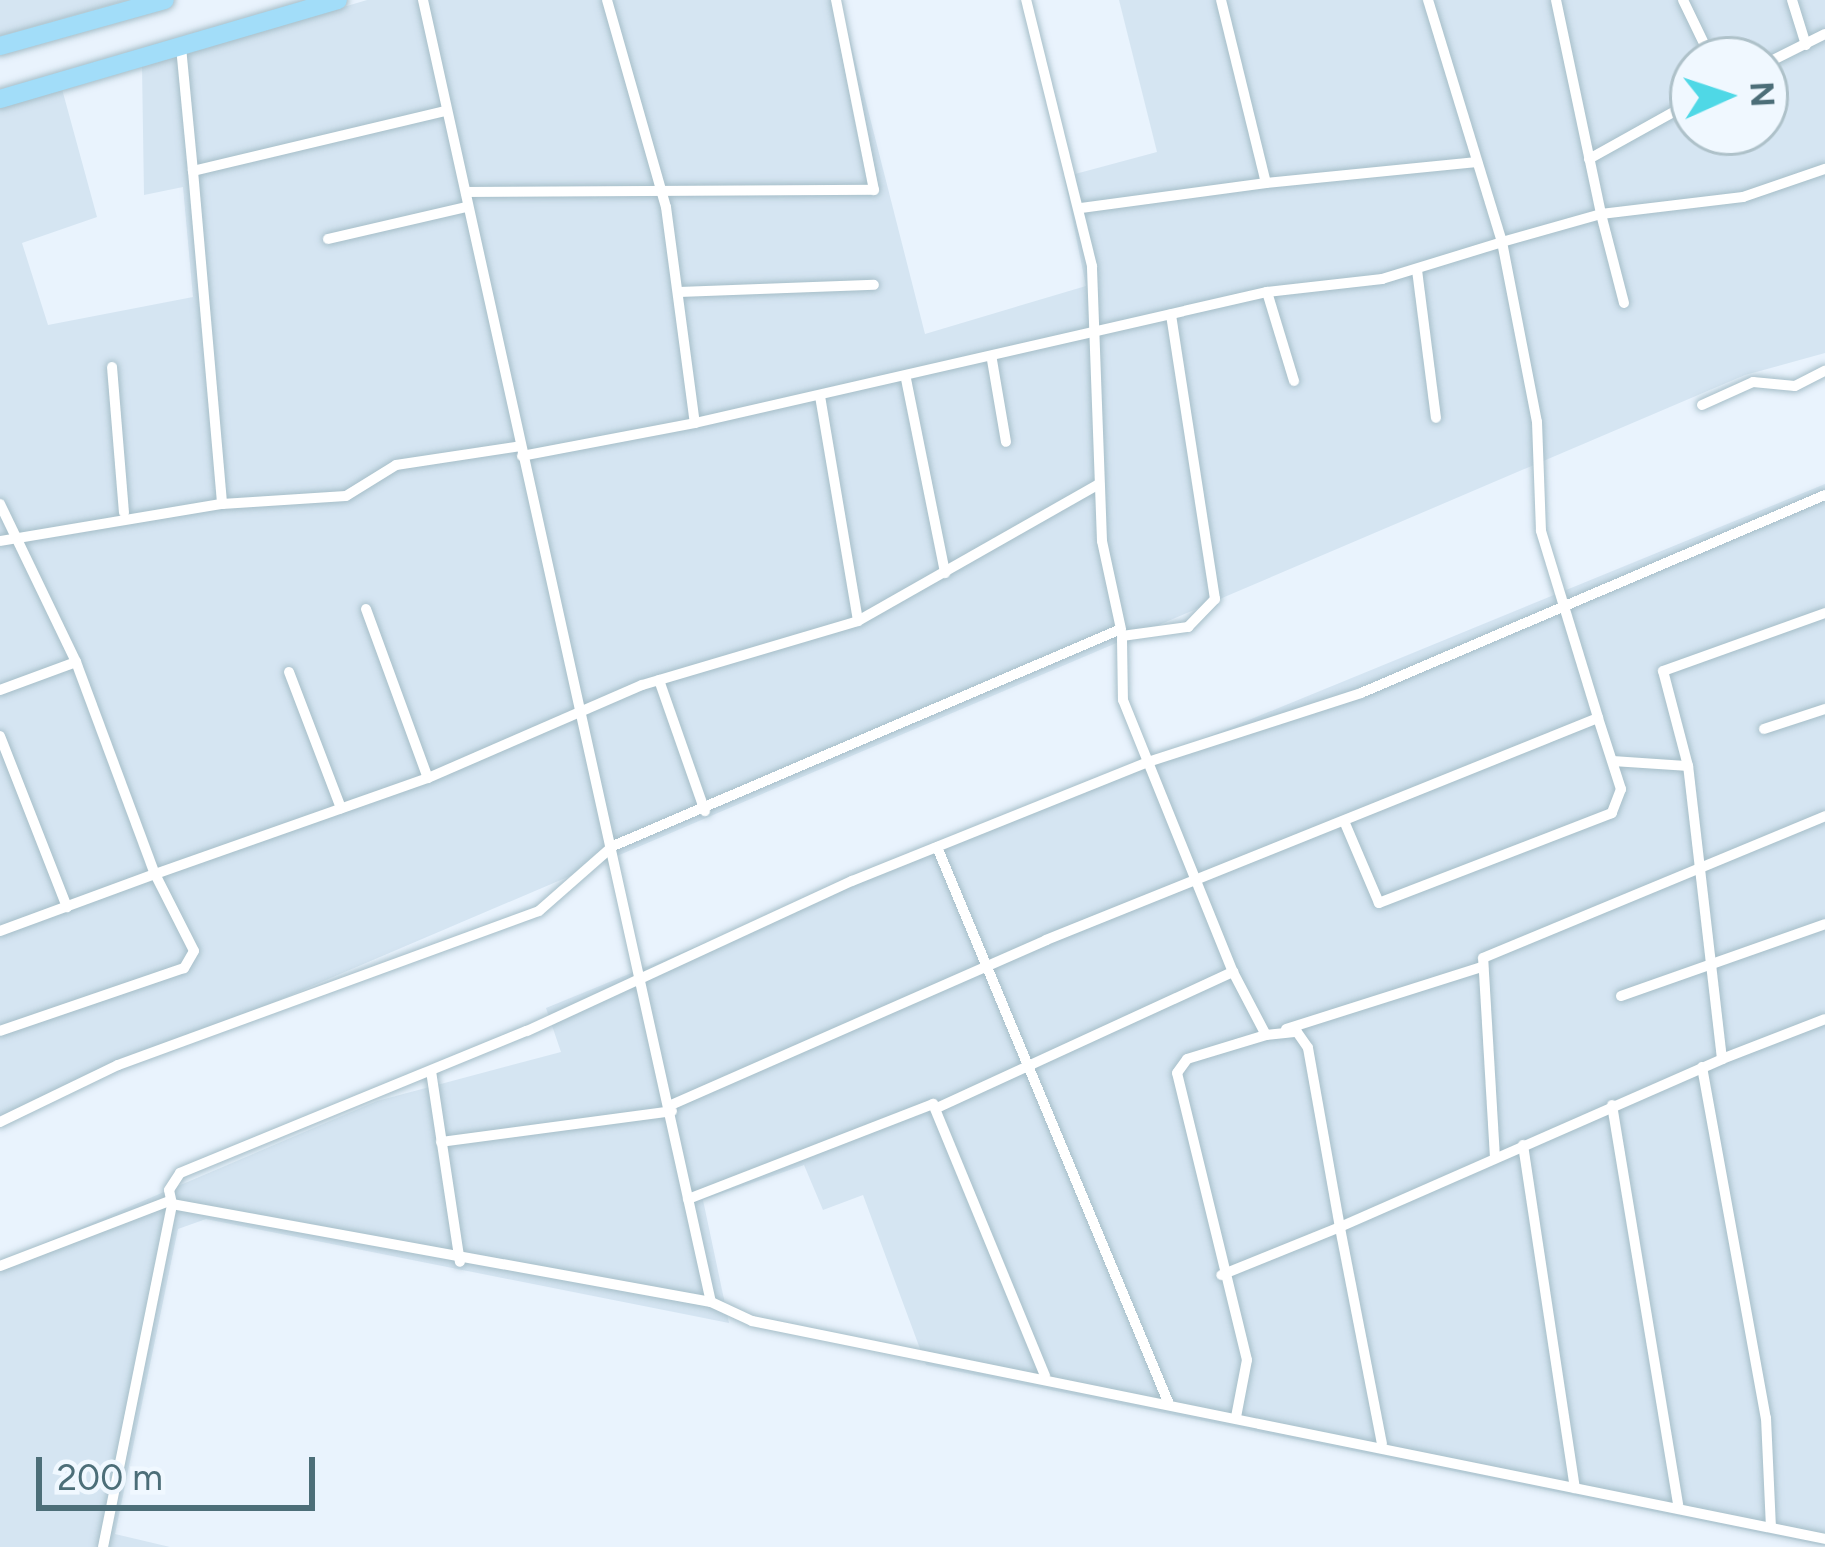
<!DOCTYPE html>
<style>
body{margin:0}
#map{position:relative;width:1825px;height:1547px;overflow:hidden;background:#e9f3fd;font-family:Figtree,sans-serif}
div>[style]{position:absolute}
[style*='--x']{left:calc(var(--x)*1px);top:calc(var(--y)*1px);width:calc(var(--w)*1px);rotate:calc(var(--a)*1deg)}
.residential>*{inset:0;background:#d5e5f2}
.roads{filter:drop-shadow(0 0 3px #a6bec8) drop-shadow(0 0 3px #a6bec8)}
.minor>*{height:10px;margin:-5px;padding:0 5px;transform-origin:5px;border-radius:5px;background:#fff}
.trunk>*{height:18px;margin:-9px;padding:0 9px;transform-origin:9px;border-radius:9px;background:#a2ddf9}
span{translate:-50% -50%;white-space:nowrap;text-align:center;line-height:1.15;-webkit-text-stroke:12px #f0f8ff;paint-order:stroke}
.north{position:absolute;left:1669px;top:36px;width:120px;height:120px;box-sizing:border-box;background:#f0f8ff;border:3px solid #aec1c9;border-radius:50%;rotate:87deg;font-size:33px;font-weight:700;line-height:48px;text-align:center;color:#4c6e78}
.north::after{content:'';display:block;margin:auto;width:42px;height:54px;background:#4fd8e6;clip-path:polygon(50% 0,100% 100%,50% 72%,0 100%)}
.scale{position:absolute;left:36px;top:1457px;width:279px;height:54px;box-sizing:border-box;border:6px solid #4c6e78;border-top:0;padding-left:15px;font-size:36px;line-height:42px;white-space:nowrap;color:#4c6e78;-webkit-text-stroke:9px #f0f8ff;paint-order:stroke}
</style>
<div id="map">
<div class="residential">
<div style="clip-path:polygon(0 0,127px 0,0 36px)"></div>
<div style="clip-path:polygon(evenodd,367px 0,840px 0,925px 334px,1086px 286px,1064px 177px,1157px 152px,1119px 0,1825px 0,1825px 353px,1745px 375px,0 1119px,0 107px,62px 89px,97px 217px,22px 243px,48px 325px,193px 297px,183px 187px,144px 195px,142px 67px,367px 0,1693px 60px,1765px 60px,1765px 132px,1693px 132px,1693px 60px)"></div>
<div style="clip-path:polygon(1825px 484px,1825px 1546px,926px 1365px,863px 1195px,823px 1210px,804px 1165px,703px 1200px,729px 1323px,206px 1219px,178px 1229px,115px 1534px,170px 1547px,0 1547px,0 1262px,377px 1101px,561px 1052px,546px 1008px)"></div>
</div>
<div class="roads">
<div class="minor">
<div style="--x:423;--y:0;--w:1333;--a:77.53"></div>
<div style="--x:711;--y:1302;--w:45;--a:24.9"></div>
<div style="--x:752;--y:1321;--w:1095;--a:11.48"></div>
<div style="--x:607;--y:0;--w:215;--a:74.1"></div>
<div style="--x:666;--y:207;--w:218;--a:82.4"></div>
<div style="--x:695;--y:423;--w:587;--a:-12.9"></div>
<div style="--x:1267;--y:292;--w:116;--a:-6.4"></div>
<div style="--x:1382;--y:279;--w:126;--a:-17.1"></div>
<div style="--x:1502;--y:242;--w:253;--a:-107"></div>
<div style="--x:1221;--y:0;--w:188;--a:76.2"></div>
<div style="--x:1266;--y:183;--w:212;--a:-5.7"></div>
<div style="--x:1556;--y:0;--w:219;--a:78.1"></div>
<div style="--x:1601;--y:214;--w:103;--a:164.2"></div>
<div style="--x:1502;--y:242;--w:183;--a:79"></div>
<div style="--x:1537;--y:422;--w:109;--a:87.9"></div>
<div style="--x:1541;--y:531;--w:195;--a:73"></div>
<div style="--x:1683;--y:0;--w:67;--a:64.2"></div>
<div style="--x:1792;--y:0;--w:47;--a:72.7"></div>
<div style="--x:181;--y:47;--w:125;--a:84.5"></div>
<div style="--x:193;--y:171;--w:258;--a:-13.4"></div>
<div style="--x:1765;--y:64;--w:67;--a:-26.6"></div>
<div style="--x:1589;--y:159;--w:119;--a:-29.1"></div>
<div style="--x:193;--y:171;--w:334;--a:85"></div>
<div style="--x:222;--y:504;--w:124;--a:-3.7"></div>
<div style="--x:346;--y:496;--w:59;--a:-31.8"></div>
<div style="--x:396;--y:465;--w:126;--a:-8.6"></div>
<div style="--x:466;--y:192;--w:408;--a:-0.3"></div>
<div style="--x:874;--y:190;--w:194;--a:-101.3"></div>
<div style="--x:1081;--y:208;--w:187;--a:-7.7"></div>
<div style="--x:328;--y:239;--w:143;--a:-13"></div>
<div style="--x:1417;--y:270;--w:149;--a:82.7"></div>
<div style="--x:679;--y:292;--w:195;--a:-2.1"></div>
<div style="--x:1267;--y:292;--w:93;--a:73.1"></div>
<div style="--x:1624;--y:303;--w:92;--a:-104.5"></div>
<div style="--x:1601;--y:214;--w:143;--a:-6.8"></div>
<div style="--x:1743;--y:197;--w:87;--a:-18.9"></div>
<div style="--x:992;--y:360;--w:83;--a:80.3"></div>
<div style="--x:112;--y:367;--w:146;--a:85.3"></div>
<div style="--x:906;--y:379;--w:198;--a:78.6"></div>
<div style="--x:820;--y:396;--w:228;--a:80.4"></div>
<div style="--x:1702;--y:405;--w:56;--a:-24.3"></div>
<div style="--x:1753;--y:382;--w:42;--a:5.4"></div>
<div style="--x:1795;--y:386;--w:34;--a:-27"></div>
<div style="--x:522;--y:456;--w:176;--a:-10.8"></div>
<div style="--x:0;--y:504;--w:175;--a:64.3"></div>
<div style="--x:76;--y:662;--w:226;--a:69.6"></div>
<div style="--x:155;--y:874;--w:289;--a:-19.4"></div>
<div style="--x:428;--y:778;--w:233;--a:-23.5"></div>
<div style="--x:642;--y:685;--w:225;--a:-16.5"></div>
<div style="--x:858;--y:621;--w:277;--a:-29.6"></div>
<div style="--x:0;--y:541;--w:225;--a:-9.5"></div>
<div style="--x:366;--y:609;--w:180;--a:69.9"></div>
<div style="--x:1122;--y:636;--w:67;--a:-7.8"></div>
<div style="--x:1188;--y:627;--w:39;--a:-46"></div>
<div style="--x:1215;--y:599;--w:288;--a:-98.8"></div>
<div style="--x:1122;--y:639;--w:61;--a:89.1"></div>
<div style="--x:1123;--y:700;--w:293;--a:68"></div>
<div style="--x:1233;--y:972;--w:71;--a:62.4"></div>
<div style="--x:1266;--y:1035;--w:31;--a:-6"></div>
<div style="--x:1297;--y:1032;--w:19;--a:55"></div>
<div style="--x:1308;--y:1048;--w:182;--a:79.9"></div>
<div style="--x:1340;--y:1227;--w:128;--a:158"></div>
<div style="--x:289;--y:672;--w:146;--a:69.1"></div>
<div style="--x:659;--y:680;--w:139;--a:70.7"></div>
<div style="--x:0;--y:690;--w:81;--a:-20.2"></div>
<div style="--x:1764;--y:729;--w:64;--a:-18.2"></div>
<div style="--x:0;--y:736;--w:184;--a:68.6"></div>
<div style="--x:1614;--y:761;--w:74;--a:3.9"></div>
<div style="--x:937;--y:847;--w:603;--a:67.39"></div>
<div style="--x:0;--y:931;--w:165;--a:-20.2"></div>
<div style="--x:155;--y:874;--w:86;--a:63.1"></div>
<div style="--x:194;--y:951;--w:20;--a:120"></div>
<div style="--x:184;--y:968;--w:194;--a:161.1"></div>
<div style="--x:1621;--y:996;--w:216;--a:-19.4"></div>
<div style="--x:1286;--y:1029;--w:206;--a:-17.6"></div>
<div style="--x:1722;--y:1059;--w:110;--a:-21.2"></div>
<div style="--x:1702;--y:1067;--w:357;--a:79.7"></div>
<div style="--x:1766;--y:1418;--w:109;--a:87.4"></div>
<div style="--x:431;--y:1071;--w:193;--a:81.4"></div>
<div style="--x:671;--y:1105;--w:410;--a:-23.7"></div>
<div style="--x:1046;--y:940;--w:595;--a:-21.91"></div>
<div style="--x:1598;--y:718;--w:75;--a:72.1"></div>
<div style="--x:1621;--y:789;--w:26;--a:111"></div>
<div style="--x:1612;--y:813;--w:250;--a:158.9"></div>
<div style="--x:1379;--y:903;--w:89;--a:-113.1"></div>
<div style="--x:1612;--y:1105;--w:405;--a:80.6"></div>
<div style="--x:939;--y:1107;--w:324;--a:-24.7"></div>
<div style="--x:0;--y:1122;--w:131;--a:-25.8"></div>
<div style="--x:118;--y:1065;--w:448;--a:-20.1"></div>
<div style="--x:539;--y:911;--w:98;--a:-41.3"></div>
<div style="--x:613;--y:846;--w:552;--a:-23.13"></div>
<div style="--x:1121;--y:629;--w:90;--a:-102.2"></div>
<div style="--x:1102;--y:541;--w:275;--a:-92.1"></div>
<div style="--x:1092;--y:266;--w:274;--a:-103.9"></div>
<div style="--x:441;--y:1142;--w:233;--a:-7.6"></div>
<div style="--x:1523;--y:1145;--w:347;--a:81.4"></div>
<div style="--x:1495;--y:1158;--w:200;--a:-93.4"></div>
<div style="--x:1483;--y:958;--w:370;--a:-22.5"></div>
<div style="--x:688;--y:1199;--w:263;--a:-21.2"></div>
<div style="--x:933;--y:1104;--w:294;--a:67.6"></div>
<div style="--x:0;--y:1266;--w:181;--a:-21"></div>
<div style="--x:711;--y:1302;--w:548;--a:-169.7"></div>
<div style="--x:172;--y:1204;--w:14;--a:-102"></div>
<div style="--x:169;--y:1190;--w:20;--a:-57"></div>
<div style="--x:180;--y:1173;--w:375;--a:-22.3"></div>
<div style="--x:527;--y:1031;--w:358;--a:-24.8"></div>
<div style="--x:852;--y:881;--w:319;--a:-21.9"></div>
<div style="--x:1148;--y:762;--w:224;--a:-17.9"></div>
<div style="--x:1361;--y:693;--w:504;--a:-23.11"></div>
<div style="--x:1236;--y:1417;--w:58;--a:-79.1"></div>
<div style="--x:1247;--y:1360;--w:295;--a:-103.7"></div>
<div style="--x:1177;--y:1073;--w:17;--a:-54"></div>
<div style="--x:1187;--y:1059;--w:83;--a:-16.9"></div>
<div style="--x:1382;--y:1444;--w:221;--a:-101"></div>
<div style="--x:1340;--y:1227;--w:417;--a:-23.7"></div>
<div style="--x:1722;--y:1059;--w:295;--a:-96.6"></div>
<div style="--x:1688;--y:766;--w:98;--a:-104.7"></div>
<div style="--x:1663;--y:671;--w:172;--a:-19.7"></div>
<div style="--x:103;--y:1547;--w:350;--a:-78.6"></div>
</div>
<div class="trunk">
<div style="--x:0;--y:46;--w:171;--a:-15.6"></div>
<div style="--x:0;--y:99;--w:352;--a:-16.3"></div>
</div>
</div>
<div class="north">N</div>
<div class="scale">200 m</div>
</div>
